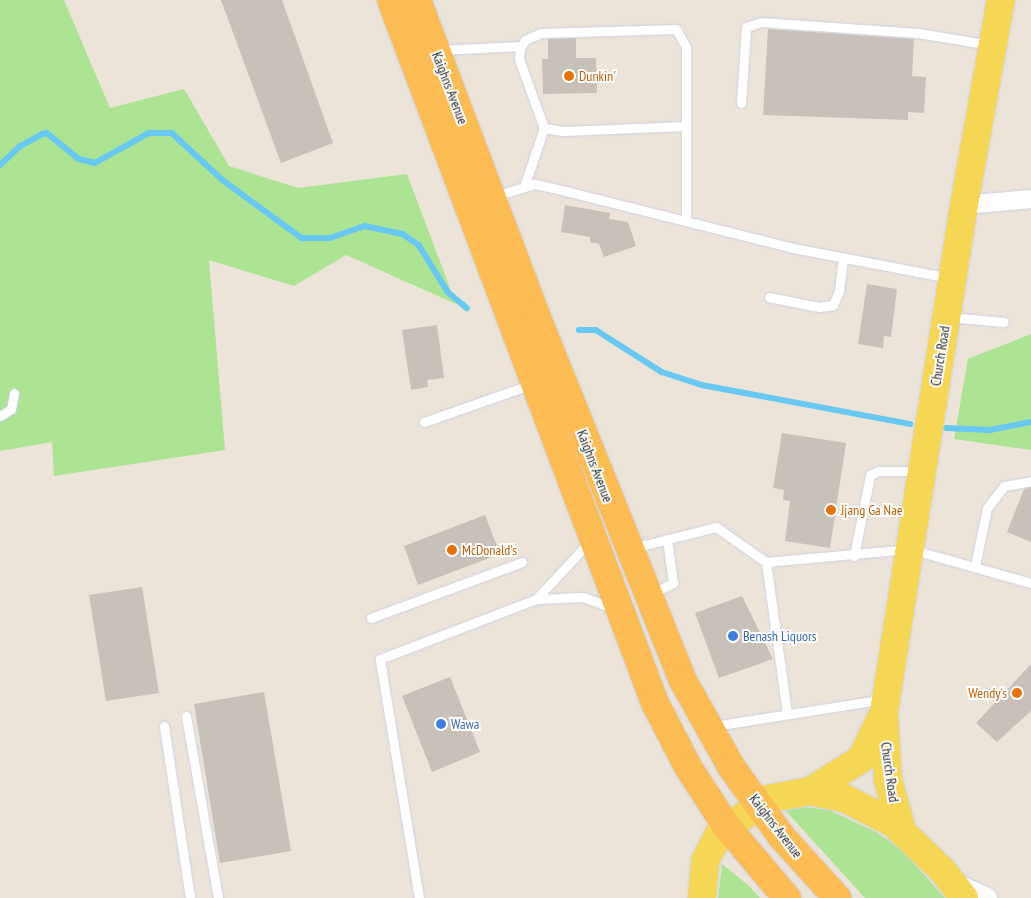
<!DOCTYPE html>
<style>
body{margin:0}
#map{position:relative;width:1031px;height:898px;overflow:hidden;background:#ece4d9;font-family:"PT Sans Narrow",sans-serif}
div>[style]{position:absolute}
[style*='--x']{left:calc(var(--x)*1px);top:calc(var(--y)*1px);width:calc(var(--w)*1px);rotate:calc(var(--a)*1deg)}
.green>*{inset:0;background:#ace494}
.stream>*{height:5.5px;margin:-2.75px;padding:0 2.75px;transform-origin:2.75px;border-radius:2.75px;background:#68c8f2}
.building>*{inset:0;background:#c7c1b9}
.roads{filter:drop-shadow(0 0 1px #cfd2e2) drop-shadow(0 0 1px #cfd2e2)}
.service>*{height:9px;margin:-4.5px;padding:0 4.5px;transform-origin:4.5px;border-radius:4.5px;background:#fff}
.minor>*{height:18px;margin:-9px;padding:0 9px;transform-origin:9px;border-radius:9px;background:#fff}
.tertiary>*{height:21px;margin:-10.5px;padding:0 10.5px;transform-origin:10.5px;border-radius:10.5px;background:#fff}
.primary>*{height:28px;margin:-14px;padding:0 14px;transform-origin:14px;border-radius:14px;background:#f5d655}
.trunk>*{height:28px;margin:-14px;padding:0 14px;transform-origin:14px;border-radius:14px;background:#fabc53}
.dots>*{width:14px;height:14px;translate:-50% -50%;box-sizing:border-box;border:2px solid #fff;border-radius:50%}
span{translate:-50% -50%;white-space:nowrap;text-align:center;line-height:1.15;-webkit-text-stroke:4px #fff;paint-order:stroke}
.food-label{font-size:14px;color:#c56008}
.left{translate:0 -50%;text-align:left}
.right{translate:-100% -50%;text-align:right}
.street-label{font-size:14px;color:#292929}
.shop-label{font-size:14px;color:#366cbe}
</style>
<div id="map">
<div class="green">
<div style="clip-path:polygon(0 0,64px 0,110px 108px,184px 89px,229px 166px,298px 188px,407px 174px,456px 304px,346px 255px,294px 286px,209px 260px,225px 450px,54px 476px,52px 442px,0 451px)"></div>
<div style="clip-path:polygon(1031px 334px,1031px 450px,954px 439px,968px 359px)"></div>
<div style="clip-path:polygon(805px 807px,829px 810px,876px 832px,901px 849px,945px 898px,865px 898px,785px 810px)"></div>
<div style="clip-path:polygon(722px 864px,748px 885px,760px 898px,718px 898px)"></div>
</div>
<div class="stream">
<div style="--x:0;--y:165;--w:26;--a:-43"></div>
<div style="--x:19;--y:147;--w:26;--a:-29"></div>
<div style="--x:42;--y:134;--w:5;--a:-11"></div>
<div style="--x:47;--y:133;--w:41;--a:39.1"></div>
<div style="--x:79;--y:159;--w:16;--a:14"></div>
<div style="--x:95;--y:163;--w:62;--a:-29.1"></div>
<div style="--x:149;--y:133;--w:23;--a:0"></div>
<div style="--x:172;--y:133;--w:71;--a:42.7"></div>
<div style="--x:224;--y:181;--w:97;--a:36.2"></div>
<div style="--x:302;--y:238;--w:28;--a:0"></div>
<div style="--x:330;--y:238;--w:37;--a:-19"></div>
<div style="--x:365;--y:226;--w:39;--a:12"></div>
<div style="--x:403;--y:234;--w:19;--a:35"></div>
<div style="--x:419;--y:245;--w:55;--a:58.3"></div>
<div style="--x:448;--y:292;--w:25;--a:40"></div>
<div style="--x:579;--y:330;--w:17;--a:0"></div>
<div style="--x:596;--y:330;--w:78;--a:32.5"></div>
<div style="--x:662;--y:372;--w:42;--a:18"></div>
<div style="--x:702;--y:385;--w:212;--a:10.6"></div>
<div style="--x:946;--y:428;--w:44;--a:2.6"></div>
<div style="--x:990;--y:430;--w:42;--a:-11"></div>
</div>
<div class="building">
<div style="clip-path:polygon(221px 0,282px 0,333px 143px,281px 163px)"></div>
<div style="clip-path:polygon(768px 29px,914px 39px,912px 76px,926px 77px,924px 113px,908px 112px,908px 120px,763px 115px)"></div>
<div style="clip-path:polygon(576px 38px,576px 58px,596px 58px,597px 93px,543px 94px,542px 59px,548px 59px,548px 39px)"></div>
<div style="clip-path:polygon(565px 205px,610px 213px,609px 219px,628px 222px,636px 246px,604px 257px,599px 244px,590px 242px,590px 237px,561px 232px)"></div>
<div style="clip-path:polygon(867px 284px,897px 289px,891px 337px,884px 336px,883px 348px,858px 344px)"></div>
<div style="clip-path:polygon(437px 325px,444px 378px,427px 380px,428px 387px,411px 390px,402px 330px)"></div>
<div style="clip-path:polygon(782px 433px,846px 443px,830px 548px,785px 541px,790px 501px,783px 500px,784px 490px,773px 488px)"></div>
<div style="clip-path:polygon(1031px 487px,1031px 542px,1007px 532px,1024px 489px)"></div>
<div style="clip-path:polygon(485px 515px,500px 554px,418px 585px,404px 546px)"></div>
<div style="clip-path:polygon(142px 587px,159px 693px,106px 701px,89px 595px)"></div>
<div style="clip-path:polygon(742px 596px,773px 659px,719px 678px,695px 613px)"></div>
<div style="clip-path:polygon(1031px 664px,1031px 711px,997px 742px,976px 723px)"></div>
<div style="clip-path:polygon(450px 677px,480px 752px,432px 772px,402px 696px)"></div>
<div style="clip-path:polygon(264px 692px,291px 851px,220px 863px,194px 704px)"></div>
</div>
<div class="roads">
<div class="service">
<div style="--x:439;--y:50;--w:82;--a:-2.8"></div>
<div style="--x:741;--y:103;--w:76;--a:-86.2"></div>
<div style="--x:746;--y:27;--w:16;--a:-18"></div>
<div style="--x:761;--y:22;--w:157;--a:4"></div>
<div style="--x:918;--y:33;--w:74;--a:9.3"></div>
<div style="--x:686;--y:126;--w:123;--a:177.7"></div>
<div style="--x:563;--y:131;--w:19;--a:-171"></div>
<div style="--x:544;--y:128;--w:73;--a:-109.9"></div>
<div style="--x:519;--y:59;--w:11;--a:-85"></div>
<div style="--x:520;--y:48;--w:9;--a:-58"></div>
<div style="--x:525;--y:40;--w:17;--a:-24"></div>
<div style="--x:541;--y:33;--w:135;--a:-1.7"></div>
<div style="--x:676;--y:29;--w:21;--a:61"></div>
<div style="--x:686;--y:47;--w:172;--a:90"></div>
<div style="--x:524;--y:187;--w:62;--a:-71.3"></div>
<div style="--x:495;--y:196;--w:41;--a:-17.1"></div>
<div style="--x:534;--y:184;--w:19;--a:12"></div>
<div style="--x:553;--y:188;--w:247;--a:14"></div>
<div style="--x:793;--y:248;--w:160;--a:10.8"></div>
<div style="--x:769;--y:297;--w:51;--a:11.3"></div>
<div style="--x:819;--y:307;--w:14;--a:-8"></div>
<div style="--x:833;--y:305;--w:15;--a:-67"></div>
<div style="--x:839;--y:291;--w:33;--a:-83"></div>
<div style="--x:949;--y:317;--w:55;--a:5.2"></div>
<div style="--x:0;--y:416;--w:13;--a:-32"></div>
<div style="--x:11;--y:409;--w:16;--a:-79"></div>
<div style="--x:424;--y:422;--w:114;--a:-19.4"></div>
<div style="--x:633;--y:548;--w:86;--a:-14.2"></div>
<div style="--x:716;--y:527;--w:61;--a:35"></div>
<div style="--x:766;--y:562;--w:145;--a:-5.2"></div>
<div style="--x:910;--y:549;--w:126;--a:15.7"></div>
<div style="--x:854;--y:556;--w:83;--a:-78.8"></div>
<div style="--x:870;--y:475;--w:9;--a:-27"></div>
<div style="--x:878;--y:471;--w:41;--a:0"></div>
<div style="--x:766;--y:562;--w:152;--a:82.1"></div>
<div style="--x:975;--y:566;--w:59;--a:-78.3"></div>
<div style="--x:987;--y:508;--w:28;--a:-52"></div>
<div style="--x:1004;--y:486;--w:27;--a:-10"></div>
<div style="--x:651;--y:594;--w:25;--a:-27"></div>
<div style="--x:673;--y:583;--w:44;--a:-97.8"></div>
<div style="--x:536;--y:599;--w:79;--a:-47"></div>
<div style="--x:371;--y:618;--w:161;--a:-20.3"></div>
<div style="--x:186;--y:716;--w:185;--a:80"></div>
<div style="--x:164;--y:726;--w:174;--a:81.4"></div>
<div style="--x:714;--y:726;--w:172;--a:-9"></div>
<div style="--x:419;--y:898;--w:242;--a:-99.3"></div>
<div style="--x:380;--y:659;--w:167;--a:-21"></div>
<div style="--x:536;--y:599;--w:47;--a:-2.4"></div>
<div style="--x:583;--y:597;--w:32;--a:20"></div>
</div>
<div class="minor">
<div style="--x:964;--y:205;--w:67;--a:-5.1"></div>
</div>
<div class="tertiary">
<div style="--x:953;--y:883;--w:36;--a:24"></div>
</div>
<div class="primary">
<div style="--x:810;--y:791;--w:60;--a:-32.1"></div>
<div style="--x:861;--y:759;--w:46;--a:-64"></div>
<div style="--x:902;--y:830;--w:52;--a:-105.6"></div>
<div style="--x:888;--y:780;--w:68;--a:-93.4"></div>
<div style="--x:884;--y:712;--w:513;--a:-81.03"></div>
<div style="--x:964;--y:205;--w:208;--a:-79.8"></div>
<div style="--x:702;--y:898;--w:37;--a:-85"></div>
<div style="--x:705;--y:861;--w:30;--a:-63"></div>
<div style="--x:719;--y:834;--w:59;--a:-36.1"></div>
<div style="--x:767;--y:799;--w:44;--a:-10.5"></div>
<div style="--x:810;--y:791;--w:35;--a:12"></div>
<div style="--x:844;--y:798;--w:55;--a:27"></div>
<div style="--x:893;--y:823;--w:69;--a:43.8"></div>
<div style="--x:943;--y:871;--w:34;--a:52"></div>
</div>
<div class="trunk">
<div style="--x:391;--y:0;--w:751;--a:69.42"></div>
<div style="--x:655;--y:703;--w:72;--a:62.7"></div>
<div style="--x:688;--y:767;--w:72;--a:57"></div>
<div style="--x:727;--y:827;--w:93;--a:49.8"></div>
<div style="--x:417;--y:0;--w:337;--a:69.3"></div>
<div style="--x:536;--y:315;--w:392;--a:68.1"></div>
<div style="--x:682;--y:679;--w:102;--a:60.7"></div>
<div style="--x:732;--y:768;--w:84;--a:54.2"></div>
<div style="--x:781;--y:836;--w:84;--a:47.9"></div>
</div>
</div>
<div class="dots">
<div style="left:569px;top:76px;background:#e8710a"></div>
<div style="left:831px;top:510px;background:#e8710a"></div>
<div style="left:452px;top:550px;background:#e8710a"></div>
<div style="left:733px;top:636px;background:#3f7fe0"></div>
<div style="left:1017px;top:693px;background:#e8710a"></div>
<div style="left:441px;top:724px;background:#3f7fe0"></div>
</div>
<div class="food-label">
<span class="left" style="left:579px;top:76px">Dunkin'</span>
<span class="left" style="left:841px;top:510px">Jjang Ga Nae</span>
<span class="left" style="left:462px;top:550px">McDonald's</span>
<span class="right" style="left:1007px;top:693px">Wendy's</span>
</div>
<div class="street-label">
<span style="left:450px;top:88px;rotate:69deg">Kaighns Avenue</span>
<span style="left:940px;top:356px;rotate:-81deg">Church Road</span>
<span style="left:595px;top:466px;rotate:69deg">Kaighns Avenue</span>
<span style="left:890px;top:772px;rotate:82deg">Church Road</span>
<span style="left:776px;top:826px;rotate:52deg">Kaighns Avenue</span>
</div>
<div class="shop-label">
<span class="left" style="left:743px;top:636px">Benash Liquors</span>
<span class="left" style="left:451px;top:724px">Wawa</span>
</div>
</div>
